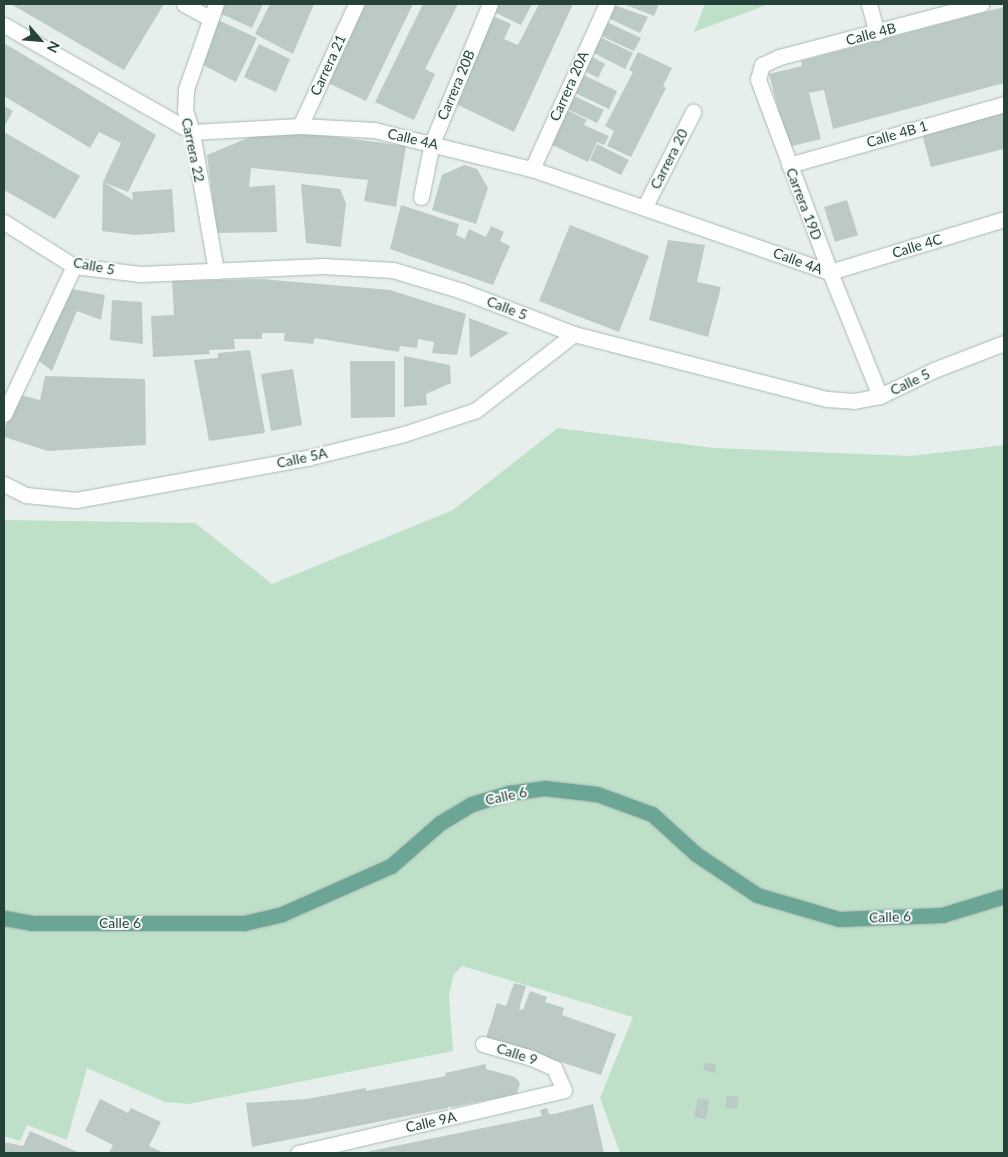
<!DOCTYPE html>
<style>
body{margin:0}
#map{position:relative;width:1008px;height:1157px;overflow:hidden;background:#e6efeb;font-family:Lato,sans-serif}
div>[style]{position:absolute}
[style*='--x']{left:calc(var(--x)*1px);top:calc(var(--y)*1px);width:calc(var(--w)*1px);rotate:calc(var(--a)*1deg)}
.green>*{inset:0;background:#bfe0c8}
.building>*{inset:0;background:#bbcac4}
.roads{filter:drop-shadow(0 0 1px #a8b8b2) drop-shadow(0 0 1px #a8b8b2)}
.minor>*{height:15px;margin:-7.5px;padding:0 7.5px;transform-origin:7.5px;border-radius:7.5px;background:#fff}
.major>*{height:15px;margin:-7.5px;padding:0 7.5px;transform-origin:7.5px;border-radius:7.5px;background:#6aa596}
span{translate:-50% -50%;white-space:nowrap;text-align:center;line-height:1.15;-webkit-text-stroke:4px #f7fbf9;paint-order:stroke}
.street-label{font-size:14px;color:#24423a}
.frame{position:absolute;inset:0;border:5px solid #24423a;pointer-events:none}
.north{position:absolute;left:15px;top:15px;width:50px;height:50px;-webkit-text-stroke:4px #f7fbf9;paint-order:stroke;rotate:117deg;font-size:14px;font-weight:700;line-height:20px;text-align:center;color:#24423a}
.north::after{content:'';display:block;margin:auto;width:18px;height:22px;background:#24423a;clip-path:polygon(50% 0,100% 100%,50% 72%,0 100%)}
</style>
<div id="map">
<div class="green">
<div style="clip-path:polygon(705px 4px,769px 4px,694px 32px)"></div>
<div style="clip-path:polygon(558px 428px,714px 448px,911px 456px,1004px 445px,1004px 1153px,620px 1153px,600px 1098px,633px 1017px,462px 966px,454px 974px,449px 995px,453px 1051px,189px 1104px,165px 1102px,87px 1068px,67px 1140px,27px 1125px,20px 1141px,4px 1136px,4px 520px,195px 523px,272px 584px,453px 510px)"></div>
</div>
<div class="building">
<div style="clip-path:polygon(11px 4px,164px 4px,124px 70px)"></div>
<div style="clip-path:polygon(219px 4px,263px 4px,252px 28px,215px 11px)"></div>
<div style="clip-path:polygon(270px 4px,314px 4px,293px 54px,255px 34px)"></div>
<div style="clip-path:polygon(365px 4px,413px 4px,366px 101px,326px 82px)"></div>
<div style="clip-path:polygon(423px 4px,458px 4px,425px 69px,435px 74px,414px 120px,375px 102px)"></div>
<div style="clip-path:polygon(490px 4px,532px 4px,521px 25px,488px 9px)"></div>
<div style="clip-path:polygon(539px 4px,573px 4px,514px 132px,456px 104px,488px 14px,511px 24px,504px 39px,518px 45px)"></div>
<div style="clip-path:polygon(611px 4px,648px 17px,640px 33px,606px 17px)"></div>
<div style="clip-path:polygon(624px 4px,659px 4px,654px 16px)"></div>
<div style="clip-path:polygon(1004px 7px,1004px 83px,833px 129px,824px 90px,809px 93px,821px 139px,788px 147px,769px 74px,802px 66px,801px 61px)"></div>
<div style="clip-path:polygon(218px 20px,257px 38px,236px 82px,203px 65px)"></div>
<div style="clip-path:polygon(605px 21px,641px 38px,634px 51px,599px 35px)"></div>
<div style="clip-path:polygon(598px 36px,633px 53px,625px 69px,590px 51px)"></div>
<div style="clip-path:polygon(4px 43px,156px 135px,128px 192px,103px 182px,133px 200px,132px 192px,172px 189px,175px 232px,135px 235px,102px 231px,103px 182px,121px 143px,99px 132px,90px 148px,4px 96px)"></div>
<div style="clip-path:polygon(259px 44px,290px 59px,276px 92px,244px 77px)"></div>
<div style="clip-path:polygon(638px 52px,672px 68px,663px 86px,666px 88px,631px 157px,607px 146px,614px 131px,605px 126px,633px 72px,629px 70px)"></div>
<div style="clip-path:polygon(591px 56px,605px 64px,598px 78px,583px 70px)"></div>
<div style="clip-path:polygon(579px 73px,617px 91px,609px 109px,571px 91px)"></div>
<div style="clip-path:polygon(572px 95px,604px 110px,597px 123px,565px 108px)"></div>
<div style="clip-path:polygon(4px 106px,13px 111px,4px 127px)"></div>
<div style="clip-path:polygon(567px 110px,587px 120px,584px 125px,609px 136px,604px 145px,597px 142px,588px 162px,552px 145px)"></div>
<div style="clip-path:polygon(1004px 110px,1004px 149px,931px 167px,922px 134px)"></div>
<div style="clip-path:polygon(4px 132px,80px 176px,55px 219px,4px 190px)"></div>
<div style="clip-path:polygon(301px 132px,406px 146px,396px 207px,364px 201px,368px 180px,251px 168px,249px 187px,275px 185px,277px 232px,217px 233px,207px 155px,255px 135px)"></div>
<div style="clip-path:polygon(597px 144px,629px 160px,621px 175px,590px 160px)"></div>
<div style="clip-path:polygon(464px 165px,477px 169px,488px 188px,476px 224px,432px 210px,442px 175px)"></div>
<div style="clip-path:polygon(301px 184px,340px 189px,346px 203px,341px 247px,306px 243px)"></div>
<div style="clip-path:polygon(847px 200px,858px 235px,835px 242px,824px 207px)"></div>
<div style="clip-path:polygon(401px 205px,459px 224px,456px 235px,465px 239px,469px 229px,486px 237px,491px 226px,504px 232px,500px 241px,510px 246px,493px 285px,390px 249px)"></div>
<div style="clip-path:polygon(570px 225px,649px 256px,619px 332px,539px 301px)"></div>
<div style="clip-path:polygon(668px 240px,705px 245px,697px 282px,721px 287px,708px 337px,649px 320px)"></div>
<div style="clip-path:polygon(261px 279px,390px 290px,466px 314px,457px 355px,432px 353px,434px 342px,418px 339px,417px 348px,400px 346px,399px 352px,315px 338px,313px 344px,284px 341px,285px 333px,262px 333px,262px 339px,234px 339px,235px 349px,209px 350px,210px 354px,153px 357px,151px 316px,174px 315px,172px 281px)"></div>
<div style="clip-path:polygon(72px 289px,105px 295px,101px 320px,77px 311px,52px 371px,35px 358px)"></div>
<div style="clip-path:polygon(112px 300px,142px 302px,143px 344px,110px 340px)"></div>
<div style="clip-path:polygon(469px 318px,509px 333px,470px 358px)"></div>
<div style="clip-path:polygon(250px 350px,265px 433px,209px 441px,194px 360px,218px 358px,218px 353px)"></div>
<div style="clip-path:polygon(404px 356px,450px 365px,451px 383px,426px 394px,427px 405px,404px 407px)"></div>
<div style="clip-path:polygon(350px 361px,395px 361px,395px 417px,351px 418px)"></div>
<div style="clip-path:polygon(293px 369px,302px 425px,271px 431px,261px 374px)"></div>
<div style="clip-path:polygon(45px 376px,145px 379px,146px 445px,48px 451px,4px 437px,4px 429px,20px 395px,40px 400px)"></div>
<div style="clip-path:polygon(514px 983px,526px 986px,519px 1009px,523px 1010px,530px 991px,547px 997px,545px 1002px,564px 1008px,562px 1015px,616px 1034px,601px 1075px,486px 1038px,497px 1003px,506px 1006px)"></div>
<div style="clip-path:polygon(705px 1062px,716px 1065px,715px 1073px,703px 1070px)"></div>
<div style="clip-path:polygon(486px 1064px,486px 1069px,515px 1077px,520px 1083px,517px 1094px,252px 1147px,246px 1103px,307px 1099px,366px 1088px,366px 1091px,446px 1076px,445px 1073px)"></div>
<div style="clip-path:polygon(727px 1096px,739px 1097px,737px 1109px,725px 1108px)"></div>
<div style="clip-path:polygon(698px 1098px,709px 1100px,706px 1119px,694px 1117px)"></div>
<div style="clip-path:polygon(100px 1099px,128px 1113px,131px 1108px,161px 1122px,149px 1146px,164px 1153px,109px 1153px,113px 1145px,85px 1131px)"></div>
<div style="clip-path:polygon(593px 1104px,604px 1153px,361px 1153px,542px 1116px,540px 1110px,547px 1108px,549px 1114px,554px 1114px)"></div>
<div style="clip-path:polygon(30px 1131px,80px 1153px,4px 1153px,4px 1142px,23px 1146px)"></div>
</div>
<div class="roads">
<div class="minor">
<div style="--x:184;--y:4;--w:29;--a:29"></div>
<div style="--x:869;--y:4;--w:30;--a:75"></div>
<div style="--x:4;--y:25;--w:216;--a:29.6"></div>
<div style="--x:192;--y:132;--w:108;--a:-3.2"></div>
<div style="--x:300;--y:126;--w:74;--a:3.1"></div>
<div style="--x:374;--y:130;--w:163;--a:13.9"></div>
<div style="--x:532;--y:169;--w:315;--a:19.1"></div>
<div style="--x:830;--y:272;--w:182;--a:-16.9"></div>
<div style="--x:300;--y:126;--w:134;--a:-65.3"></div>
<div style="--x:789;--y:165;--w:223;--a:-15.8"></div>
<div style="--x:532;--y:169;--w:181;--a:-65.6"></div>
<div style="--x:421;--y:197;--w:55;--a:-78.5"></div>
<div style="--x:432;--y:143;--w:151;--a:-67.4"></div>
<div style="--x:645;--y:206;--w:106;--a:-62.9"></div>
<div style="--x:4;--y:222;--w:83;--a:32.2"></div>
<div style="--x:74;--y:266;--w:67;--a:6.8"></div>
<div style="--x:141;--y:274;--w:182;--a:-2.5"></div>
<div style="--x:323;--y:266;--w:70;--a:3.3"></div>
<div style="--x:393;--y:270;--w:72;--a:16.9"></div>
<div style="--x:462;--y:291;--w:120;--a:21"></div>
<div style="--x:574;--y:334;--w:261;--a:14.4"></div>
<div style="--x:827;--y:399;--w:27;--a:4"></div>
<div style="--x:854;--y:401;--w:26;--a:-11"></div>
<div style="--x:880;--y:396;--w:60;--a:-25.7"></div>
<div style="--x:934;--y:370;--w:75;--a:-21.1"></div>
<div style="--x:216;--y:271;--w:141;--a:-99.8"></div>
<div style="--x:192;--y:132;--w:22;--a:-108"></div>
<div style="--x:185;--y:111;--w:22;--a:-87"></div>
<div style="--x:186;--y:89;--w:90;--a:-70.6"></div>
<div style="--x:880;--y:396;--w:134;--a:-112"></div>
<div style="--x:830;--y:272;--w:206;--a:-110.5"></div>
<div style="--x:758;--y:79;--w:15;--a:-74"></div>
<div style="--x:762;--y:65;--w:19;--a:-25"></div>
<div style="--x:779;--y:57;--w:209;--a:-14.7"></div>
<div style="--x:4;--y:414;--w:164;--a:-64.7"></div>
<div style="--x:4;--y:484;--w:25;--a:27"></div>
<div style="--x:26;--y:495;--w:50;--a:5.7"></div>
<div style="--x:76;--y:500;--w:235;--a:-10.3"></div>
<div style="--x:307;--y:458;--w:100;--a:-13.9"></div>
<div style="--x:404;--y:434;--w:76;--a:-18.4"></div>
<div style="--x:476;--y:410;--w:124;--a:-37.8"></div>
<div style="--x:298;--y:1153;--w:273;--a:-13.3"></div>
<div style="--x:564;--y:1090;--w:24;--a:-114"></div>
<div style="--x:554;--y:1068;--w:24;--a:-156"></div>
<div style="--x:532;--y:1058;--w:51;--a:-164.1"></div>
</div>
<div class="major">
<div style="--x:4;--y:918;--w:27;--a:10"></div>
<div style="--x:31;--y:923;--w:213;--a:0"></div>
<div style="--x:244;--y:923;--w:39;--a:-13"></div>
<div style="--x:282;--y:914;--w:119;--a:-23.8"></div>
<div style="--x:391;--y:866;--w:65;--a:-41.3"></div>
<div style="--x:440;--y:823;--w:37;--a:-31"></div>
<div style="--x:472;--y:804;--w:39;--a:-17"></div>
<div style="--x:509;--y:793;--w:35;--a:-8"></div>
<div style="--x:544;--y:788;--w:53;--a:6.5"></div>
<div style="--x:597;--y:794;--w:59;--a:20"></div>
<div style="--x:652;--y:814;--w:59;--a:42.3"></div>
<div style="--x:696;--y:854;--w:73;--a:33.9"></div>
<div style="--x:757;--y:895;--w:85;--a:16.3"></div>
<div style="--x:839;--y:919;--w:103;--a:-2.2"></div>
<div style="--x:942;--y:915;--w:65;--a:-17"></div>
</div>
</div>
<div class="street-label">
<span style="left:871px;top:34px;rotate:-15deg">Calle 4B</span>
<span style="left:328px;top:65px;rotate:-65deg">Carrera 21</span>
<span style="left:456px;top:85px;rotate:-67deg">Carrera 20B</span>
<span style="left:569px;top:86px;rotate:-66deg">Carrera 20A</span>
<span style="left:897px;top:134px;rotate:-16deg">Calle 4B 1</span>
<span style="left:413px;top:139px;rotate:13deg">Calle 4A</span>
<span style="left:193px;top:150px;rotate:78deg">Carrera 22</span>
<span style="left:669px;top:159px;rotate:-63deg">Carrera 20</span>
<span style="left:804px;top:204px;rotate:69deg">Carrera 19D</span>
<span style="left:917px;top:246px;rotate:-17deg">Calle 4C</span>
<span style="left:798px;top:261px;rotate:20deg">Calle 4A</span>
<span style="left:94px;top:266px;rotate:11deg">Calle 5</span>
<span style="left:507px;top:308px;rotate:21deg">Calle 5</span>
<span style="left:910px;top:382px;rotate:-26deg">Calle 5</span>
<span style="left:302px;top:458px;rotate:-12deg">Calle 5A</span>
<span style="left:506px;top:796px;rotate:-12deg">Calle 6</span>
<span style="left:890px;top:917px;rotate:-2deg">Calle 6</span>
<span style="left:120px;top:923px">Calle 6</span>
<span style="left:517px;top:1054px;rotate:18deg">Calle 9</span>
<span style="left:431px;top:1122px;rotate:-13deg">Calle 9A</span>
</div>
<div class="frame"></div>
<div class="north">N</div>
</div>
